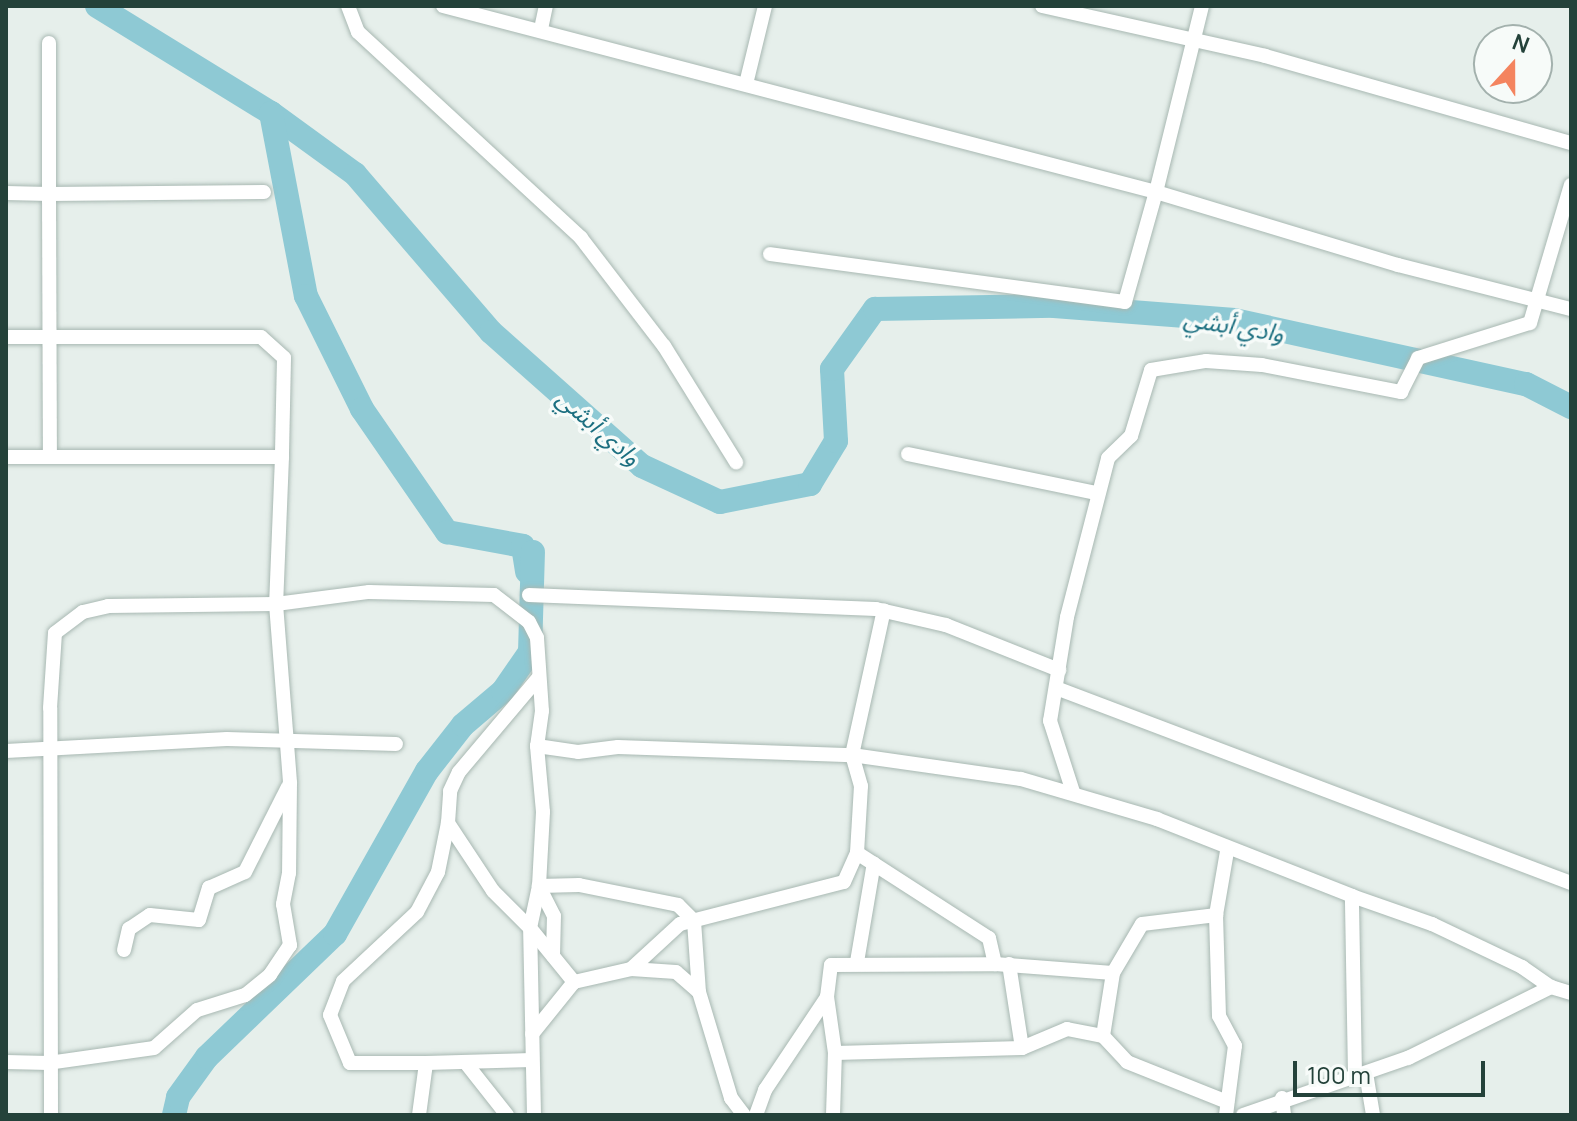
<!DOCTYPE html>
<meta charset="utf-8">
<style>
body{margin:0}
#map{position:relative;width:1577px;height:1121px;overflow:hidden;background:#e6efeb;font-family:Manrope,"Noto Sans Arabic",sans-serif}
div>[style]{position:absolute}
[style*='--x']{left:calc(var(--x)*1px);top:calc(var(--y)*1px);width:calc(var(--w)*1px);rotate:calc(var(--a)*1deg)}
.river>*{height:24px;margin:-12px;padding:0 12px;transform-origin:12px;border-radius:12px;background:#8ec9d4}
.roads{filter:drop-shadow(0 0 2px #a8b8b2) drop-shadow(0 0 2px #a8b8b2)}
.minor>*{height:14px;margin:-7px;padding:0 7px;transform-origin:7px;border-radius:7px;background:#fff}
span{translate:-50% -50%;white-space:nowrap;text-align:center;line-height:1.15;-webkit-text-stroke:7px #f7fbf9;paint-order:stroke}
.water-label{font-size:24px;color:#1c6f80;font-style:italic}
.frame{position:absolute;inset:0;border:8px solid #24423a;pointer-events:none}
.north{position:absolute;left:1473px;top:24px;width:80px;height:80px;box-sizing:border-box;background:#f7fbf9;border:2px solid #a3b1ad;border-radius:50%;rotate:21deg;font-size:22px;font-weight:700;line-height:32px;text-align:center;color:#24423a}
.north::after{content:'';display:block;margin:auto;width:28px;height:36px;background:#f4845f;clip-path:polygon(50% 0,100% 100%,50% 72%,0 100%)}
.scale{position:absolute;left:1293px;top:1061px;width:192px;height:36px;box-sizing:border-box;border:4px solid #24423a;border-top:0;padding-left:10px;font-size:24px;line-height:28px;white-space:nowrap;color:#24423a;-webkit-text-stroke:6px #f7fbf9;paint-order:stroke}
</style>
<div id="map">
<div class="river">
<div style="--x:97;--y:6;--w:204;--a:31.6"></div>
<div style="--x:271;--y:113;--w:104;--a:36"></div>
<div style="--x:355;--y:174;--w:208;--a:49.3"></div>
<div style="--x:491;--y:332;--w:202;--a:41.6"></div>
<div style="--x:642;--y:466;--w:86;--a:24.8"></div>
<div style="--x:720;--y:502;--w:92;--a:-11.3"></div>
<div style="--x:810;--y:484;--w:50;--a:-58.8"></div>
<div style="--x:836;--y:441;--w:72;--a:-93.2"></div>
<div style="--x:832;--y:369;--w:74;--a:-54.4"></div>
<div style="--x:875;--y:309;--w:179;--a:-1"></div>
<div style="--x:1054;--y:306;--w:181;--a:4.4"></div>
<div style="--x:1234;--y:320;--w:299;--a:12.4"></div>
<div style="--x:1526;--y:384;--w:51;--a:27.1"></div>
<div style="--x:271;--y:113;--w:186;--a:79.2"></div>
<div style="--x:306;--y:296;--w:126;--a:63.6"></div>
<div style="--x:362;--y:409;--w:150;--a:55.4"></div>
<div style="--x:447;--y:532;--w:77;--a:10.4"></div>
<div style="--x:523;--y:546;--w:26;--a:81"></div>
<div style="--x:174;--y:1115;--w:18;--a:-77"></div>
<div style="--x:178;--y:1097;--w:49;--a:-54.1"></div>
<div style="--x:207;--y:1057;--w:178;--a:-43.9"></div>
<div style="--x:335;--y:934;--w:187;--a:-60.6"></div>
<div style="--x:427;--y:771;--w:58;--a:-52"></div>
<div style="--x:463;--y:725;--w:52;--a:-40.4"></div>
<div style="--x:503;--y:691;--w:47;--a:-55.3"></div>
<div style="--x:530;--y:652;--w:100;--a:-88.3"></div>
</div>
<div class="roads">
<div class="minor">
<div style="--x:348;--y:6;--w:28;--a:69"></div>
<div style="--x:358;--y:32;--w:304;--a:42.7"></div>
<div style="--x:581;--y:238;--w:136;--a:52.5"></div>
<div style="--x:664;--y:346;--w:137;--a:58.2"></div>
<div style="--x:443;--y:6;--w:737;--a:14.62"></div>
<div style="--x:1156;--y:192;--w:192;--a:-76.1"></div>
<div style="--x:1042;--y:6;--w:229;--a:12.6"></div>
<div style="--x:1265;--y:56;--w:318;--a:15.9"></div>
<div style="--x:541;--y:29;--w:24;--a:-78"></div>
<div style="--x:49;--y:43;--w:151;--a:90"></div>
<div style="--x:49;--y:194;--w:215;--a:-0.5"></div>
<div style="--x:746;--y:84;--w:80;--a:-76.3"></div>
<div style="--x:6;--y:193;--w:43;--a:1.3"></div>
<div style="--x:49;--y:194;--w:263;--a:89.8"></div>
<div style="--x:770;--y:254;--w:358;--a:7.7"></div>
<div style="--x:1125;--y:302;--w:114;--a:-74.3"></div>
<div style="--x:1156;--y:192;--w:253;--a:16.8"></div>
<div style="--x:1398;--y:265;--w:179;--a:14.3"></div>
<div style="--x:6;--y:337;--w:255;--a:0"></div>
<div style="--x:261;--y:337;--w:31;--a:42"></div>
<div style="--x:284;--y:358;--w:99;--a:91.2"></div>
<div style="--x:908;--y:454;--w:193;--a:11.7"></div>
<div style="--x:6;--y:457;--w:276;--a:0"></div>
<div style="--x:282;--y:457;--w:147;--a:92.3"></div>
<div style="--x:276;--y:604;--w:180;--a:85.5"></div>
<div style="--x:290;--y:783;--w:90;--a:90.6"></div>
<div style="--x:289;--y:873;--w:32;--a:101"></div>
<div style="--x:283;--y:904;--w:42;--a:80.3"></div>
<div style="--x:290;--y:945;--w:36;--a:124"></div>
<div style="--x:270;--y:975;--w:32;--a:141"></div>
<div style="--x:245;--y:995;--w:50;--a:162.6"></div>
<div style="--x:197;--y:1010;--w:57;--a:138.5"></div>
<div style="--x:154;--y:1048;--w:106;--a:171.9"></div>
<div style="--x:49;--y:1063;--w:43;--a:-178.7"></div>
<div style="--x:529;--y:595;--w:347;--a:2.3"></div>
<div style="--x:876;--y:609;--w:72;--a:12.9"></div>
<div style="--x:946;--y:625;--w:122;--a:21.7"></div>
<div style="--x:1056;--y:688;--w:551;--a:20.74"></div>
<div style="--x:537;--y:746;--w:66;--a:84.8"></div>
<div style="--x:543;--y:812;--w:74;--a:93.1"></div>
<div style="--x:539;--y:886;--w:43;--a:102.1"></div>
<div style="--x:530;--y:928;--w:70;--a:50.8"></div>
<div style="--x:6;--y:751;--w:221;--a:-3.1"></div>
<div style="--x:227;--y:739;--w:169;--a:1.7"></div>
<div style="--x:1073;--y:792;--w:75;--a:-107.9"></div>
<div style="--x:1050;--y:721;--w:105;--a:-80.7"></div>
<div style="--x:1067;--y:617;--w:164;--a:-75.5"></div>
<div style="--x:1108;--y:458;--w:32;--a:-44"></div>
<div style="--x:1131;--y:436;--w:69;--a:-73.1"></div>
<div style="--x:1151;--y:370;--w:56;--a:-9.3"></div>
<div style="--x:1206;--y:361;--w:56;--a:4.1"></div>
<div style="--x:1262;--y:365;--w:142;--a:11"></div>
<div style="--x:1401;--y:392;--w:38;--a:-63"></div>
<div style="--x:1418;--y:358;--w:117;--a:-17.4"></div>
<div style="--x:1530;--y:323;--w:144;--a:-73.5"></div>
<div style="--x:857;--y:853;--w:157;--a:32.8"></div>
<div style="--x:989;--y:938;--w:27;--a:77"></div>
<div style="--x:124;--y:950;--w:22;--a:-77"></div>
<div style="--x:129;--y:929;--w:25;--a:-34"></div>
<div style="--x:150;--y:915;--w:49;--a:5.8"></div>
<div style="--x:199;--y:920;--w:34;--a:-73"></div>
<div style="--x:209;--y:888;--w:39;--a:-24"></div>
<div style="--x:245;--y:872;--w:95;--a:-63.2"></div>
<div style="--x:553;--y:956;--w:40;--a:-88.6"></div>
<div style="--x:554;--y:916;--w:34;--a:-117"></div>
<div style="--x:539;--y:886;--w:40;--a:-1.4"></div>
<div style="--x:579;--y:885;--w:101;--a:11.4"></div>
<div style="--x:678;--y:905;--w:23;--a:45"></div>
<div style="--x:694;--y:921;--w:71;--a:86"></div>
<div style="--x:699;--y:992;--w:111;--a:73.2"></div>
<div style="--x:731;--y:1098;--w:21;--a:53"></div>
<div style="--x:857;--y:962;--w:100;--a:-80.3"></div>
<div style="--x:1009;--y:964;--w:85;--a:81.2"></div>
<div style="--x:631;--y:969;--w:45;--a:3.8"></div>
<div style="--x:676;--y:972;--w:30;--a:41"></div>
<div style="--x:532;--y:1034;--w:67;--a:-51.1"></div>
<div style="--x:574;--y:982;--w:58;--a:-12.8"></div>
<div style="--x:631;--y:969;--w:67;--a:-42.6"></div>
<div style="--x:680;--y:924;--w:169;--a:-14.4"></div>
<div style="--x:844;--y:882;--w:32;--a:-66"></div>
<div style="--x:857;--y:853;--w:67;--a:-86.6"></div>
<div style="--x:861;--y:786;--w:32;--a:-106"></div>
<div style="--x:852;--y:755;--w:148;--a:-77.6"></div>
<div style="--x:1103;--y:1036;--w:64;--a:-81"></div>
<div style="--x:835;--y:1053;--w:187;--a:-1.5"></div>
<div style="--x:1022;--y:1048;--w:49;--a:-22.9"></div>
<div style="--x:1067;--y:1029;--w:37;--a:11"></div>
<div style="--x:1103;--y:1036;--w:35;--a:47"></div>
<div style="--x:1127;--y:1062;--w:108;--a:21.8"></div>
<div style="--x:465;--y:1062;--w:68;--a:51.6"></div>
<div style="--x:426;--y:1063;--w:76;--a:180"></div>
<div style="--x:350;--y:1063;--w:52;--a:-112.6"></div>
<div style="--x:330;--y:1015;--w:36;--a:-69"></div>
<div style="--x:343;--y:981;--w:101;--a:-43"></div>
<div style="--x:417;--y:912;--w:45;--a:-62.3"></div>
<div style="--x:438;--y:872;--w:50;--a:-78.5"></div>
<div style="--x:1366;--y:1073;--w:43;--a:80.5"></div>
<div style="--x:1355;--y:1075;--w:179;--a:-91"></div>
<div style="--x:1352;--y:896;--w:85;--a:19.3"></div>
<div style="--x:1432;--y:924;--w:100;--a:25.5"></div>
<div style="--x:1522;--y:967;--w:35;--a:35"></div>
<div style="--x:1551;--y:987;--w:21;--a:17"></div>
<div style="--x:1282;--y:1098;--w:17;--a:83"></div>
<div style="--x:51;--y:1115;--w:407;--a:-90.1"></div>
<div style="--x:50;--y:708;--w:75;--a:-86.2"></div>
<div style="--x:55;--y:633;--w:35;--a:-37"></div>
<div style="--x:83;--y:612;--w:26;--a:-13"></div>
<div style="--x:108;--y:606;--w:168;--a:-0.7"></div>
<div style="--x:276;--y:604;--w:94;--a:-7.4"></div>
<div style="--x:369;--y:592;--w:125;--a:1.4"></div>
<div style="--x:494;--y:595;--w:44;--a:37.6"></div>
<div style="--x:529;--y:622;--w:18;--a:63"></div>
<div style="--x:537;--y:638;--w:73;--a:86.1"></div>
<div style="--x:542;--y:711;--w:35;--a:98"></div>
<div style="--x:537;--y:746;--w:41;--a:8.3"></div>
<div style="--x:578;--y:752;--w:40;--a:-7.1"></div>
<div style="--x:618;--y:747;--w:234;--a:2"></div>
<div style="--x:852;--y:755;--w:171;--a:8.1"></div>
<div style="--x:1021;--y:779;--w:142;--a:16.4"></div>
<div style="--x:1157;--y:819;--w:210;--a:21.5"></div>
<div style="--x:419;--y:1115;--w:52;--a:-82.3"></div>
<div style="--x:426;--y:1063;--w:106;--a:-1.6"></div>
<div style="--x:534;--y:1115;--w:187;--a:-91.2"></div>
<div style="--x:530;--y:928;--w:52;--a:-135"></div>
<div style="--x:493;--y:891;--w:82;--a:-123.5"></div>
<div style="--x:448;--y:823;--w:32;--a:-86"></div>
<div style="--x:450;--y:791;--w:21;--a:-65"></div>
<div style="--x:459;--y:772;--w:124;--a:-49.9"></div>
<div style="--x:756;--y:1115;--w:27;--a:-70"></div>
<div style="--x:765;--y:1090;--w:112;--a:-56.3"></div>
<div style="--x:833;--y:1115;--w:62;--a:-88.2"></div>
<div style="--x:835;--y:1053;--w:57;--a:-98.1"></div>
<div style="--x:827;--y:997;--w:32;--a:-83"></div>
<div style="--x:831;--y:965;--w:164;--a:-0.3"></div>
<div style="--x:995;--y:964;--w:118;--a:4.4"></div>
<div style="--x:1113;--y:973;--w:57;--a:-59.4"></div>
<div style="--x:1142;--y:924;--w:75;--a:-6.9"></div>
<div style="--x:1226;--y:1115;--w:70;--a:-82.6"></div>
<div style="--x:1235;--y:1046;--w:34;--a:-118"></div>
<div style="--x:1219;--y:1016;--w:101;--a:-91.7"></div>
<div style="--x:1216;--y:915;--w:65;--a:-80.2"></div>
<div style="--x:1243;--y:1115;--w:175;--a:-19.1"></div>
<div style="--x:1408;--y:1058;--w:160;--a:-26.4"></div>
</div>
</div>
<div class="water-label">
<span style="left:1234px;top:325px;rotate:9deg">وادي أبشي</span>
<span style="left:599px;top:427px;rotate:41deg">وادي أبشي</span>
</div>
<div class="frame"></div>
<div class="north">N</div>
<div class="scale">100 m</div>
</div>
